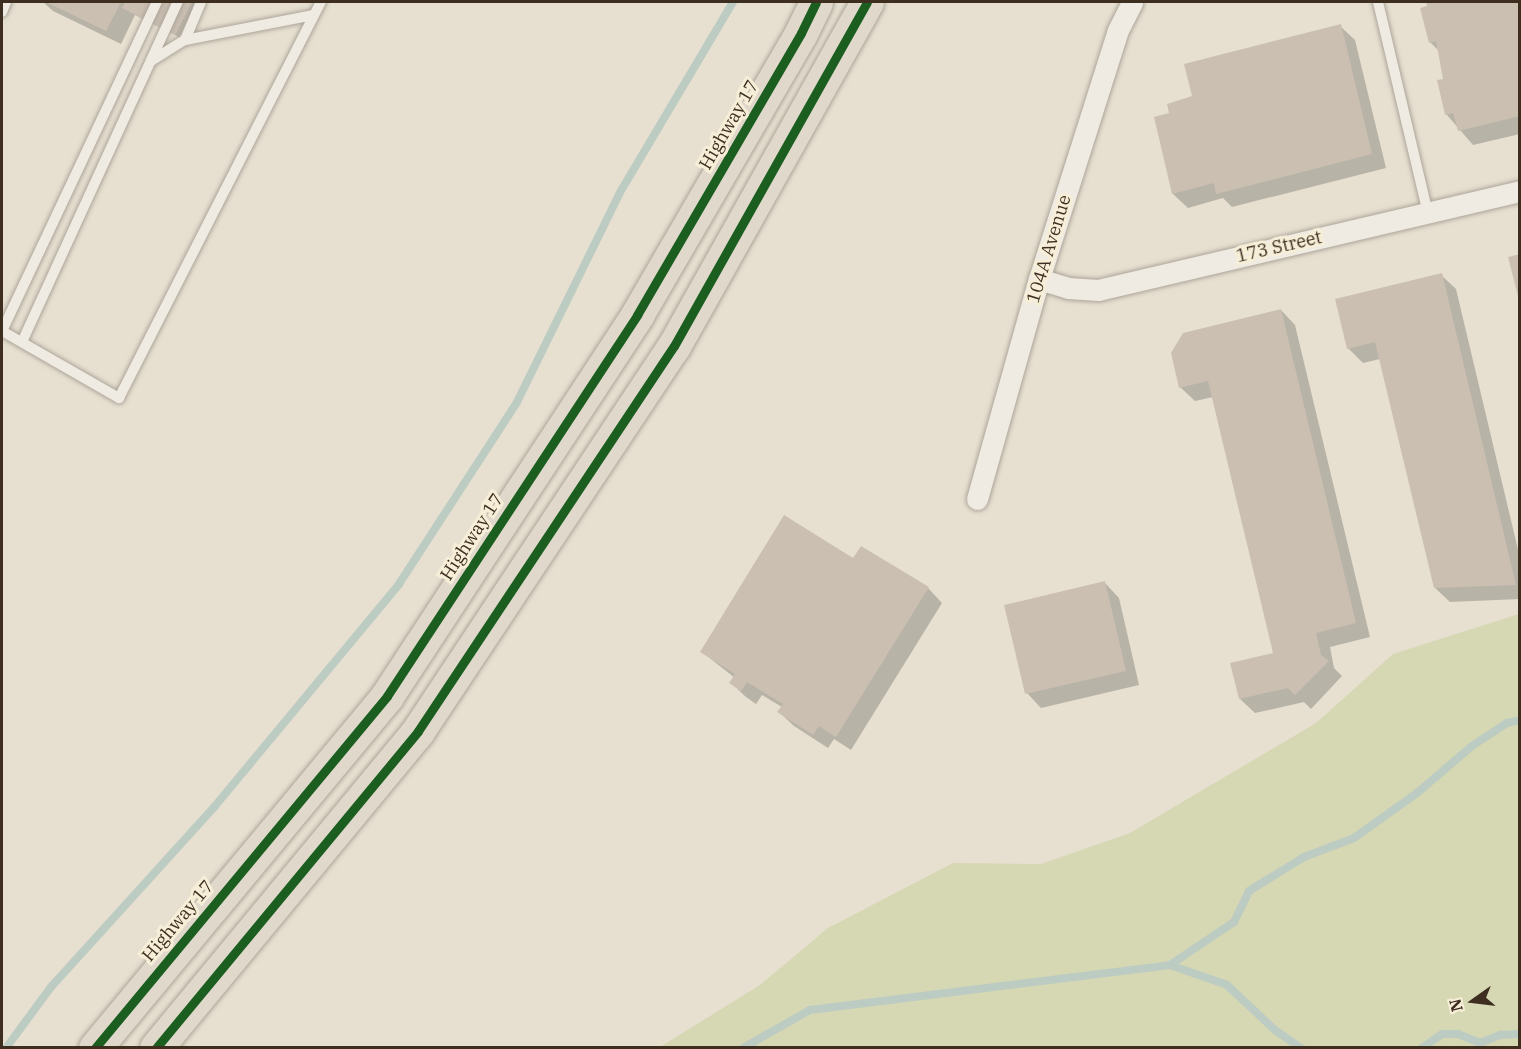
<!DOCTYPE html>
<style>
body{margin:0}
#map{position:relative;width:1521px;height:1049px;overflow:hidden;background:#e7e0d1;font-family:"IBM Plex Serif",serif}
div>[style]{position:absolute}
[style*='--x']{left:calc(var(--x)*1px);top:calc(var(--y)*1px);width:calc(var(--w)*1px);rotate:calc(var(--a)*1deg)}
.green>*{inset:0;background:#d6d7b3}
.shadow>*{inset:0;background:#0003}
.stream>*{height:8px;margin:-4px;padding:0 4px;transform-origin:4px;border-radius:4px;background:#bcccc2}
.building>*{inset:0;background:#cbbfb2}
.roads{filter:drop-shadow(0 0 2px #ada599) drop-shadow(0 0 2px #ada599)}
.service>*{height:10px;margin:-5px;padding:0 5px;transform-origin:5px;border-radius:5px;background:#efebe3}
.minor>*{height:21px;margin:-10.5px;padding:0 10.5px;transform-origin:10.5px;border-radius:10.5px;background:#efebe3}
.trunk>*{height:33px;margin:-16.5px;padding:0 16.5px;transform-origin:16.5px;border-radius:16.5px;background:#e0d9cb}
.cycleway>*{height:9px;margin:-4.5px;padding:0 4.5px;transform-origin:4.5px;border-radius:4.5px;background:#1b5e20}
span{translate:-50% -50%;white-space:nowrap;text-align:center;line-height:1.15;-webkit-text-stroke:6px #f7eed8;paint-order:stroke}
.street-label{font-size:18px;color:#3d2e20}
.frame{position:absolute;inset:0;border:3px solid #3d2e20;pointer-events:none}
.north{position:absolute;left:1443px;top:971px;width:60px;height:60px;-webkit-text-stroke:4px #f7eed8;paint-order:stroke;rotate:256deg;font-size:16px;font-weight:700;line-height:24px;text-align:center;color:#3d2e20}
.north::after{content:'';display:block;margin:auto;width:21px;height:27px;background:#3d2e20;clip-path:polygon(50% 0,100% 100%,50% 72%,0 100%)}
</style>
<div id="map">
<div class="green">
<div style="clip-path:polygon(1519px 614px,1519px 1047px,660px 1047px,760px 985px,828px 928px,953px 863px,1041px 864px,1130px 833px,1316px 723px,1393px 654px)"></div>
</div>
<div class="shadow">
<div style="clip-path:polygon(43px 2px,197px 2px,179px 37px,135px 15px,121px 44px,53px 11px)"></div>
<div style="clip-path:polygon(1428px 2px,1520px 2px,1520px 134px,1473px 145px,1447px 115px,1438px 82px,1445px 80px,1440px 52px,1430px 42px)"></div>
<div style="clip-path:polygon(1340px 26px,1355px 40px,1386px 168px,1232px 207px,1223px 198px,1188px 208px,1173px 194px,1171px 114px,1194px 97px)"></div>
<div style="clip-path:polygon(1441px 275px,1456px 289px,1520px 558px,1520px 599px,1450px 602px,1435px 588px,1380px 359px,1363px 363px,1348px 348px)"></div>
<div style="clip-path:polygon(1281px 310px,1295px 325px,1370px 637px,1330px 647px,1334px 668px,1342px 676px,1311px 709px,1304px 702px,1255px 713px,1240px 699px,1275px 654px,1213px 397px,1195px 401px,1180px 387px)"></div>
<div style="clip-path:polygon(854px 560px,928px 588px,942px 603px,851px 750px,834px 739px,828px 748px,794px 726px,779px 712px,782px 707px,762px 695px,756px 704px,746px 697px,731px 683px,735px 678px,702px 652px)"></div>
<div style="clip-path:polygon(1105px 583px,1119px 598px,1139px 685px,1041px 708px,1027px 693px)"></div>
</div>
<div class="stream">
<div style="--x:1170;--y:965;--w:60;--a:19.3"></div>
<div style="--x:1227;--y:985;--w:66;--a:43.2"></div>
<div style="--x:1275;--y:1030;--w:32;--a:35"></div>
<div style="--x:6;--y:1048;--w:76;--a:-53.6"></div>
<div style="--x:51;--y:987;--w:244;--a:-47.8"></div>
<div style="--x:215;--y:806;--w:288;--a:-50.3"></div>
<div style="--x:399;--y:584;--w:217;--a:-57"></div>
<div style="--x:517;--y:402;--w:237;--a:-63.8"></div>
<div style="--x:622;--y:189;--w:217;--a:-59.3"></div>
<div style="--x:743;--y:1048;--w:77;--a:-29.6"></div>
<div style="--x:810;--y:1010;--w:363;--a:-7.1"></div>
<div style="--x:1170;--y:965;--w:77;--a:-33.9"></div>
<div style="--x:1234;--y:922;--w:34;--a:-64"></div>
<div style="--x:1249;--y:891;--w:65;--a:-31.7"></div>
<div style="--x:1304;--y:857;--w:53;--a:-20.8"></div>
<div style="--x:1354;--y:838;--w:77;--a:-35.5"></div>
<div style="--x:1417;--y:793;--w:72;--a:-40.5"></div>
<div style="--x:1472;--y:746;--w:42;--a:-33.3"></div>
<div style="--x:1507;--y:723;--w:13;--a:-13"></div>
<div style="--x:1422;--y:1048;--w:24;--a:-35"></div>
<div style="--x:1442;--y:1034;--w:16;--a:0"></div>
<div style="--x:1458;--y:1034;--w:24;--a:22"></div>
<div style="--x:1480;--y:1043;--w:22;--a:-22"></div>
<div style="--x:1500;--y:1035;--w:20;--a:-3"></div>
</div>
<div class="building">
<div style="clip-path:polygon(46px 2px,121px 2px,106px 31px)"></div>
<div style="clip-path:polygon(125px 2px,192px 2px,175px 35px,122px 8px)"></div>
<div style="clip-path:polygon(1426px 2px,1520px 2px,1520px 116px,1458px 131px,1453px 113px,1445px 115px,1437px 80px,1443px 79px,1436px 41px,1429px 43px,1420px 8px,1427px 6px)"></div>
<div style="clip-path:polygon(1341px 24px,1372px 154px,1216px 194px,1214px 183px,1172px 194px,1154px 117px,1169px 113px,1167px 104px,1192px 96px,1184px 64px)"></div>
<div style="clip-path:polygon(1520px 254px,1520px 300px,1519px 300px,1508px 257px)"></div>
<div style="clip-path:polygon(1442px 273px,1516px 585px,1434px 588px,1375px 342px,1347px 349px,1335px 299px)"></div>
<div style="clip-path:polygon(1281px 309px,1356px 623px,1316px 633px,1321px 655px,1329px 661px,1295px 695px,1288px 688px,1239px 699px,1230px 663px,1273px 653px,1208px 381px,1179px 388px,1171px 353px,1183px 333px)"></div>
<div style="clip-path:polygon(784px 515px,853px 558px,861px 546px,929px 587px,836px 737px,819px 726px,813px 735px,777px 712px,783px 704px,747px 682px,741px 691px,729px 683px,735px 674px,700px 652px)"></div>
<div style="clip-path:polygon(1105px 581px,1126px 671px,1025px 694px,1004px 605px)"></div>
</div>
<div class="roads">
<div class="service">
<div style="--x:1378;--y:2;--w:217;--a:76.7"></div>
<div style="--x:2;--y:12;--w:11;--a:-68"></div>
<div style="--x:185;--y:40;--w:41;--a:-67.2"></div>
<div style="--x:151;--y:61;--w:40;--a:-32"></div>
<div style="--x:185;--y:40;--w:131;--a:-11"></div>
<div style="--x:2;--y:331;--w:135;--a:29.8"></div>
<div style="--x:119;--y:398;--w:445;--a:-63"></div>
<div style="--x:2;--y:331;--w:364;--a:-64.8"></div>
<div style="--x:22;--y:342;--w:374;--a:-65.4"></div>
</div>
<div class="minor">
<div style="--x:1039;--y:279;--w:30;--a:17"></div>
<div style="--x:1068;--y:288;--w:30;--a:4"></div>
<div style="--x:1098;--y:290;--w:433;--a:-13.2"></div>
<div style="--x:977;--y:499;--w:229;--a:-74.3"></div>
<div style="--x:1039;--y:279;--w:261;--a:-72.4"></div>
<div style="--x:1118;--y:30;--w:31;--a:-63"></div>
</div>
<div class="trunk">
<div style="--x:95;--y:1048;--w:457;--a:-50.3"></div>
<div style="--x:387;--y:696;--w:456;--a:-56.7"></div>
<div style="--x:637;--y:315;--w:326;--a:-59.8"></div>
<div style="--x:801;--y:33;--w:34;--a:-64"></div>
<div style="--x:156;--y:1048;--w:411;--a:-50.4"></div>
<div style="--x:418;--y:731;--w:462;--a:-56.4"></div>
<div style="--x:674;--y:346;--w:394;--a:-60.7"></div>
</div>
</div>
<div class="cycleway">
<div style="--x:95;--y:1048;--w:457;--a:-50.3"></div>
<div style="--x:387;--y:696;--w:456;--a:-56.7"></div>
<div style="--x:637;--y:315;--w:326;--a:-59.8"></div>
<div style="--x:801;--y:33;--w:34;--a:-64"></div>
<div style="--x:156;--y:1048;--w:411;--a:-50.4"></div>
<div style="--x:418;--y:731;--w:462;--a:-56.4"></div>
<div style="--x:674;--y:346;--w:394;--a:-60.7"></div>
</div>
<div class="street-label">
<span style="left:729px;top:125px;rotate:-60deg">Highway 17</span>
<span style="left:1279px;top:247px;rotate:-13deg">173 Street</span>
<span style="left:1049px;top:249px;rotate:-73deg">104A Avenue</span>
<span style="left:472px;top:537px;rotate:-57deg">Highway 17</span>
<span style="left:178px;top:921px;rotate:-50deg">Highway 17</span>
</div>
<div class="frame"></div>
<div class="north">N</div>
</div>
